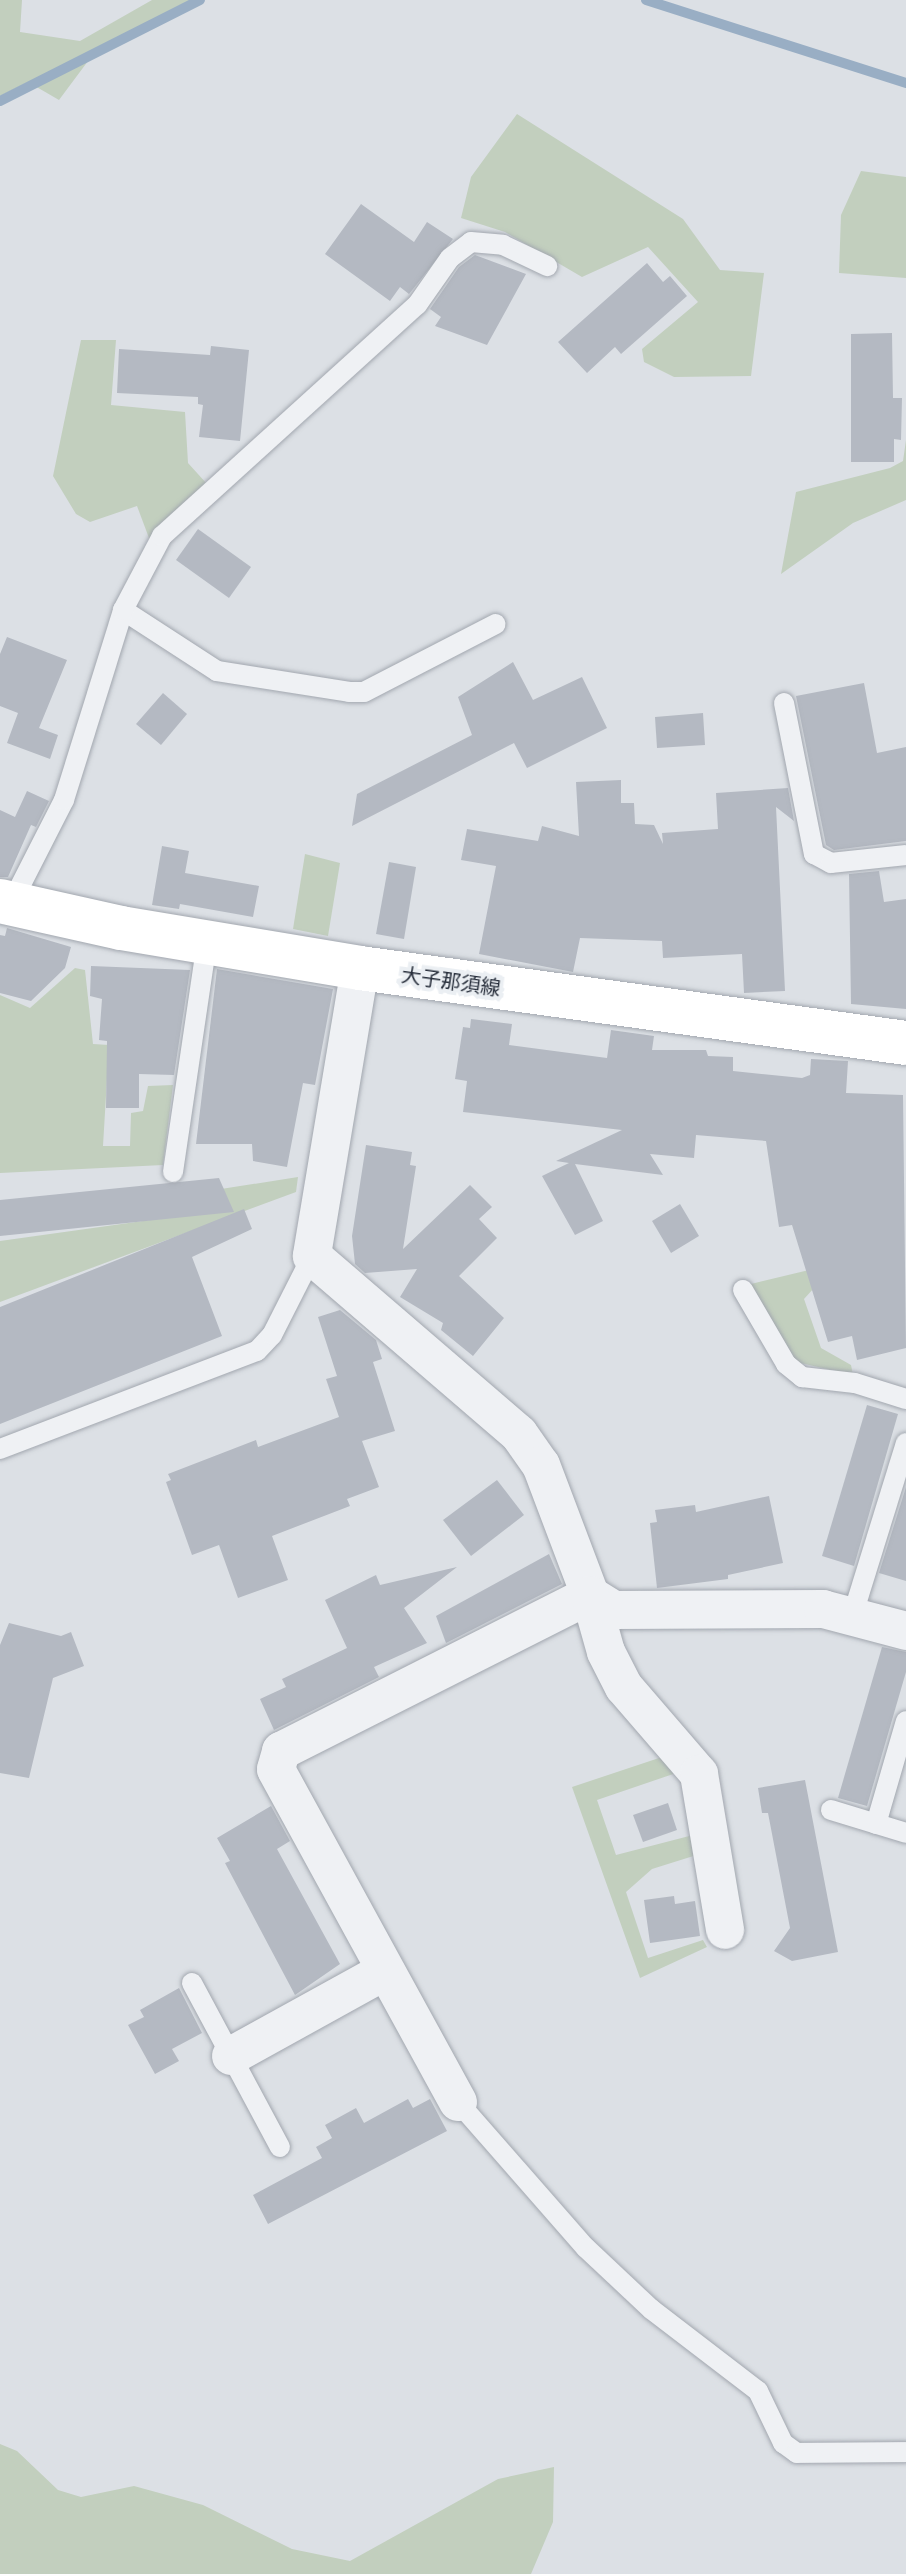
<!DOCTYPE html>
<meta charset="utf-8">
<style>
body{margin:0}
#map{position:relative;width:906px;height:2574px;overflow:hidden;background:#dce0e5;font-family:"IBM Plex Sans","Noto Sans JP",sans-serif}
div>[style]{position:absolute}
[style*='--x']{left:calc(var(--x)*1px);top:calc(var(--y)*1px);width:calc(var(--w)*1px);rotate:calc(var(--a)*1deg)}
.green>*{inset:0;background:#c2cfbe}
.stream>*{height:10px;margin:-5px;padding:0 5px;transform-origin:5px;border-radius:5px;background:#99aec4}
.building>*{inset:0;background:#b4b9c2}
.roads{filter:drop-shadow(0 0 2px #a2a7af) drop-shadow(0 0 2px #a2a7af)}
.service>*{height:20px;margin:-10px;padding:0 10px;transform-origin:10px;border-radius:10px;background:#eff1f4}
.minor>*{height:38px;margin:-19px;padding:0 19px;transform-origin:19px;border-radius:19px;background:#eff1f4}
.primary>*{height:44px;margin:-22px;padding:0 22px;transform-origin:22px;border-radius:22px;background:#fff}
span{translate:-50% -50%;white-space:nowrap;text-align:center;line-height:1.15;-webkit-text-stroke:8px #ebeff3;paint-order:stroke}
.street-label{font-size:20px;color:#272e3b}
</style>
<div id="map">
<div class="green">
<div style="clip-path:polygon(0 0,22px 0,20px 32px,80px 41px,152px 0,200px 0,97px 49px,59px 100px,28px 82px,0 96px)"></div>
<div style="clip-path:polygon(517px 114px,683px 219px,720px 270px,764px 273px,751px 376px,674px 377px,644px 362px,642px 349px,698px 302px,648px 247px,582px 277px,505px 232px,461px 218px,471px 177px)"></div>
<div style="clip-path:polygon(861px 171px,906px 177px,906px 278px,839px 273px,841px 215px)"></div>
<div style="clip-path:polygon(81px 340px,116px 340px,111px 405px,185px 412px,188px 463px,207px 484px,149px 538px,137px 506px,90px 522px,76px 514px,53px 476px)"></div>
<div style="clip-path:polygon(906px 440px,906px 500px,853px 523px,781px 574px,796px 492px,890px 468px,903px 461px)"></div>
<div style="clip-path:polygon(305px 854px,340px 863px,328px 936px,293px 929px)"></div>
<div style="clip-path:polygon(75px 968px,85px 970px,93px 1044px,109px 1045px,103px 1146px,130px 1146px,131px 1113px,143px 1111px,148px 1086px,173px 1085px,163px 1165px,0 1173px,0 995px,30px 1008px)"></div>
<div style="clip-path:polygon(298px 1177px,296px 1192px,0 1302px,0 1241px,200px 1213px,202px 1192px)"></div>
<div style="clip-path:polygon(809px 1270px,814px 1288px,804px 1299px,821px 1348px,851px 1365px,853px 1375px,796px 1362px,751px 1284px)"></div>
<div style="clip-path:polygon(665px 1756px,682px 1771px,597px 1800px,616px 1855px,697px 1834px,703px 1853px,652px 1869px,626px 1892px,648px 1958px,703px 1940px,707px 1947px,640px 1978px,572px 1787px)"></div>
<div style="clip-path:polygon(0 2444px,17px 2451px,58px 2490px,81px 2497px,134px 2486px,203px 2505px,292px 2549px,350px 2561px,498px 2479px,554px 2467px,553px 2522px,531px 2574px,0 2574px)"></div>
</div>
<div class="stream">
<div style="--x:646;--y:0;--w:273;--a:17.7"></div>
<div style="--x:0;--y:101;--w:224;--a:-26.8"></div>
</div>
<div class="building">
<div style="clip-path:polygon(361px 204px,414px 242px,427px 222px,453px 239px,409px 294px,400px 287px,390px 301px,325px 254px)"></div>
<div style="clip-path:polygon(475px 255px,526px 274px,487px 345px,435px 326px,441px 317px,430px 309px,459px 267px)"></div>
<div style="clip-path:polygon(647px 263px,663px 282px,670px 276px,687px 296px,621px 354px,615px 347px,587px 373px,558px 342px)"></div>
<div style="clip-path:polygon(892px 333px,893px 398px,902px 398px,901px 440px,894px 439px,894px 462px,851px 462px,851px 334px)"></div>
<div style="clip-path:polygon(211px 346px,249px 350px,240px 441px,199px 437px,203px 405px,198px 404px,198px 397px,117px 393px,119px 349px,210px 355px)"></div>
<div style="clip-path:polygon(198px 529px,251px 567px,229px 598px,176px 560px)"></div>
<div style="clip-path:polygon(7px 637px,67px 660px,39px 728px,58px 735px,50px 759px,7px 743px,18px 713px,0 706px,0 654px)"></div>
<div style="clip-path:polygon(513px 662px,533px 700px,582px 677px,607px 728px,527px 768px,514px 743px,352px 826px,357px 794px,472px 735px,458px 697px)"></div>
<div style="clip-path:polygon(864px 683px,877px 753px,906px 747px,906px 841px,834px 850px,826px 845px,796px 696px)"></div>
<div style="clip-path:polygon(163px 693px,187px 714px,161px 745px,136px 724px)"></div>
<div style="clip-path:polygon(703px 713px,705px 745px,657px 748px,655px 717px)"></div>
<div style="clip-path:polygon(621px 780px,621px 803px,634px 803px,635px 824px,654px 825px,663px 844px,662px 833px,718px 829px,716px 793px,788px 788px,794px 821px,776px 807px,785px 991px,744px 993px,742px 954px,663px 958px,662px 941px,580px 938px,573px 972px,479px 954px,496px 866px,461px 860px,467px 829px,538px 841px,542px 826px,579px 836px,576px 782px)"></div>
<div style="clip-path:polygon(27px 791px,49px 801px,36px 827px,31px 825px,8px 877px,0 877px,0 810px,15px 817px)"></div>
<div style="clip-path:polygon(162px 846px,189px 851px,185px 873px,259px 886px,253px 917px,180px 904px,179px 909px,152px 905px)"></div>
<div style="clip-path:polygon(389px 862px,416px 867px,404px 939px,376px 934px)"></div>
<div style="clip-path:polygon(879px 871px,884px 902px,906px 899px,906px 1009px,851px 1004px,849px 874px)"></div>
<div style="clip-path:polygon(7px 928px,71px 947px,65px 968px,31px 1001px,0 993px,0 935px,5px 936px)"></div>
<div style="clip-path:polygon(91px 966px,190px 970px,174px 1075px,139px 1074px,139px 1108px,106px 1108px,107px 1041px,99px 1040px,102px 999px,90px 996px)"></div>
<div style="clip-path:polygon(217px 969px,333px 989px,315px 1085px,303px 1083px,287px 1167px,253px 1161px,252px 1144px,196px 1144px)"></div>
<div style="clip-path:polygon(471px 1019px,512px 1024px,509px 1045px,607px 1058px,611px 1030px,654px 1036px,652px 1050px,706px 1050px,708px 1056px,733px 1057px,733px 1071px,802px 1078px,810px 1075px,811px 1059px,848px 1061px,846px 1093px,903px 1095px,906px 1348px,857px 1360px,852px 1336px,828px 1342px,792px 1225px,779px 1227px,766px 1141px,696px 1135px,694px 1158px,650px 1154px,663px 1175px,575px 1164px,603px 1221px,575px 1235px,542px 1176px,569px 1163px,556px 1161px,622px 1130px,463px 1112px,467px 1081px,455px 1079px,463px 1027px,470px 1028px)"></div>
<div style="clip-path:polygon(366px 1145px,412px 1152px,410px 1165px,416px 1166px,403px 1249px,470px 1185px,492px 1207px,479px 1219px,497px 1238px,459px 1276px,504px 1318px,473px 1356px,441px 1330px,443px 1323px,400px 1297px,417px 1269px,365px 1273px,355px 1264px,352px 1236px)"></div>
<div style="clip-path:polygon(219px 1178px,234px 1212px,0 1236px,0 1200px)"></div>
<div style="clip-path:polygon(680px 1204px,699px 1236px,671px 1253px,652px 1221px)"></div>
<div style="clip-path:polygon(244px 1209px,252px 1229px,192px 1257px,222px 1336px,0 1424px,0 1307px)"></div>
<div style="clip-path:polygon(340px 1310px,376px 1340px,382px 1359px,373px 1362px,395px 1431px,362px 1441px,379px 1487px,347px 1499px,350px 1506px,272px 1536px,288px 1580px,238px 1598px,219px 1545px,192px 1555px,166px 1482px,171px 1480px,168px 1474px,256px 1440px,258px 1447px,339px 1417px,326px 1379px,337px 1376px,318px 1317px)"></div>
<div style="clip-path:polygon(867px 1405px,898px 1414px,854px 1566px,822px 1556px)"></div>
<div style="clip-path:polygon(497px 1480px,524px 1515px,471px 1556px,443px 1520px)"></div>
<div style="clip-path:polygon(906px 1487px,906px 1581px,879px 1573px)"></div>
<div style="clip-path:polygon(769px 1496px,783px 1563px,728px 1575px,728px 1579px,657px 1588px,650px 1523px,657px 1522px,655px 1510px,695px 1505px,696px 1512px)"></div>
<div style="clip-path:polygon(549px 1554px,562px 1584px,446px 1643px,436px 1616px)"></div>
<div style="clip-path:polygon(457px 1567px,404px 1608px,427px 1643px,374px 1667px,379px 1677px,274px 1730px,260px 1699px,286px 1687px,282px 1679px,347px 1648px,325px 1600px,376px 1575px,380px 1585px)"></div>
<div style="clip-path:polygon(9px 1623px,61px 1636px,71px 1632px,84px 1666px,53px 1678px,29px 1778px,0 1773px,0 1645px)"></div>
<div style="clip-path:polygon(882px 1647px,906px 1652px,906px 1672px,867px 1806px,838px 1798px)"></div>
<div style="clip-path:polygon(805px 1780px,838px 1952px,792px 1961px,774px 1951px,790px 1928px,768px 1813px,762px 1813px,758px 1788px)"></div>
<div style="clip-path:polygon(668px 1803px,677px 1830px,643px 1842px,633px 1815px)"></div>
<div style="clip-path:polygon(271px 1806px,290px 1841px,277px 1849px,340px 1964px,295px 1995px,225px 1863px,230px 1861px,217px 1838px)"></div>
<div style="clip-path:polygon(674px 1896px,675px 1904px,695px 1901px,700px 1936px,650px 1943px,644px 1900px)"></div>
<div style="clip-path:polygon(179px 1988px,202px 2033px,172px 2049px,179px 2061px,155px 2074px,128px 2025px,144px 2017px,140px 2010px)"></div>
<div style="clip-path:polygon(408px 2099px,413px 2108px,430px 2099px,447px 2131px,268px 2224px,253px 2195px,322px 2158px,316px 2147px,332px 2138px,325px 2125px,356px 2108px,364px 2123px)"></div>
</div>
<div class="roads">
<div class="service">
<div style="--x:123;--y:610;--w:112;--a:33"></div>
<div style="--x:217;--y:671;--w:134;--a:9"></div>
<div style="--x:349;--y:692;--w:15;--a:0"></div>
<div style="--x:364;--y:692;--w:148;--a:-27.3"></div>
<div style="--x:784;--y:703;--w:154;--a:78.8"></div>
<div style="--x:814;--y:854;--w:19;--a:28"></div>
<div style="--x:831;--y:863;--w:75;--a:-6.1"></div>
<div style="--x:11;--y:904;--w:117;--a:-63"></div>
<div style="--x:64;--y:800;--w:199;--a:-72.7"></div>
<div style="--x:123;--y:610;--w:84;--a:-62.2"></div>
<div style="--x:162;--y:536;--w:344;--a:-42.2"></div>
<div style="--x:417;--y:305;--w:57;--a:-54.9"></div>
<div style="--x:450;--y:258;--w:26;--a:-37"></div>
<div style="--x:471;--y:242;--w:32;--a:5"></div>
<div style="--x:503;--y:245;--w:49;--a:25.5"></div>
<div style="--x:173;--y:1172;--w:232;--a:-81.6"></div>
<div style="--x:743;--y:1290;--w:86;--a:59.8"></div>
<div style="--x:786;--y:1364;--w:21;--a:39"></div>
<div style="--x:802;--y:1377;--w:53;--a:6.5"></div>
<div style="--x:855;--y:1383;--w:53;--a:17.4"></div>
<div style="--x:0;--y:1449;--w:275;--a:-20.9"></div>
<div style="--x:257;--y:1351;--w:22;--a:-47"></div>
<div style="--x:272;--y:1335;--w:89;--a:-63.1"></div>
<div style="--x:853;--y:1614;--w:179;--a:-72.8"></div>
<div style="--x:831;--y:1810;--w:78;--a:17"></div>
<div style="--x:876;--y:1824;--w:107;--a:-73.8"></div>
<div style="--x:192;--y:1983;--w:186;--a:61.8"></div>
<div style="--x:458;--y:2102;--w:194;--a:48.8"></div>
<div style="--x:586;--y:2248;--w:89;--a:43.2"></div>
<div style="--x:651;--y:2309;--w:135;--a:37.5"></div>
<div style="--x:758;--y:2391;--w:58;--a:64.3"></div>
<div style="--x:783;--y:2443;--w:17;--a:36"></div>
<div style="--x:797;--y:2453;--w:109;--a:-0.5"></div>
</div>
<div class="minor">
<div style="--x:360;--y:968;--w:292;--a:99.5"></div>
<div style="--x:312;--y:1256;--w:273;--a:40.7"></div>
<div style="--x:519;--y:1434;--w:38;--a:55"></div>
<div style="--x:541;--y:1465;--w:139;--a:69.3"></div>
<div style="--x:590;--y:1595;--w:28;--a:32"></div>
<div style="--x:614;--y:1610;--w:209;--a:-0.3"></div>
<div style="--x:823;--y:1609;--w:86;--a:14.8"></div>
<div style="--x:231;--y:2056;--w:174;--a:-28.9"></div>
<div style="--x:458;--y:2102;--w:379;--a:-118.7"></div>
<div style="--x:276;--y:1769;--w:19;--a:-74"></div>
<div style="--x:281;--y:1751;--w:346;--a:-26.8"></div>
<div style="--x:590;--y:1595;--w:59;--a:74.3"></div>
<div style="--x:606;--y:1652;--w:39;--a:63"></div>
<div style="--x:624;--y:1687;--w:115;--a:49.2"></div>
<div style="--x:699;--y:1774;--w:158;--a:80.5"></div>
</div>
<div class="primary">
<div style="--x:0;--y:901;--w:124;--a:12.6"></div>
<div style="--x:121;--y:928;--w:242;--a:9.5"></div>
<div style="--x:360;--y:968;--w:551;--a:7.82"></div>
</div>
</div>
<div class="street-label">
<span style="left:451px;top:981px;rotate:8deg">大子那須線</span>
</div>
</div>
